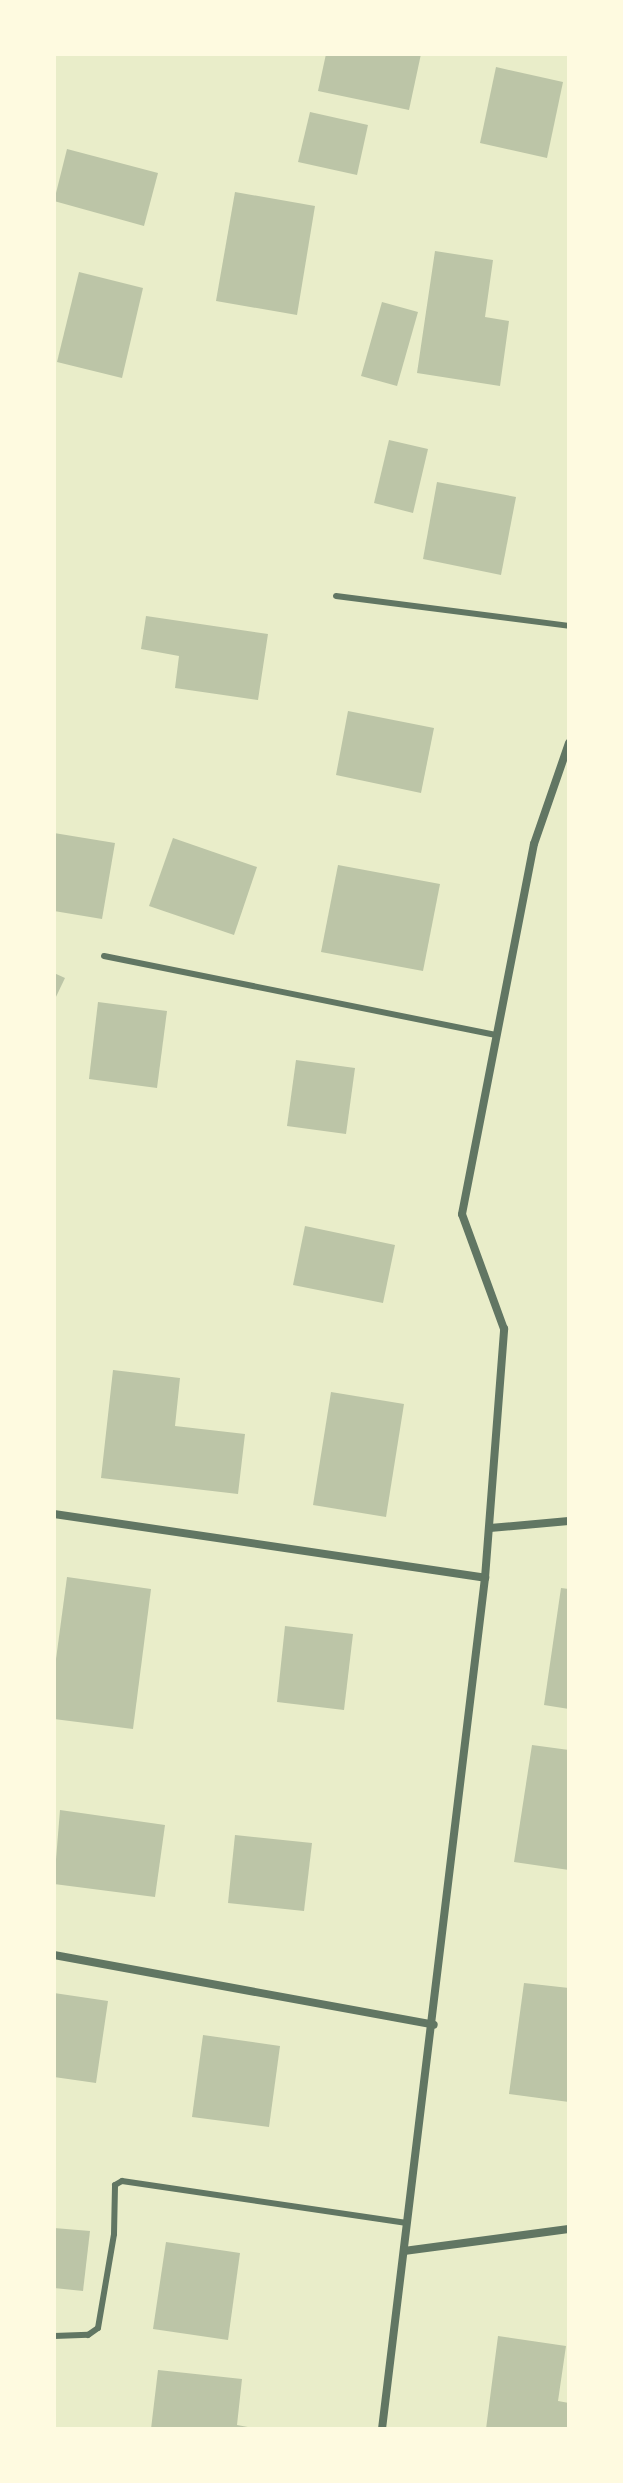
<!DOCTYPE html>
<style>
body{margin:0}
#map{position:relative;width:623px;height:2483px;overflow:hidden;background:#e9edc9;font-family:Overpass,sans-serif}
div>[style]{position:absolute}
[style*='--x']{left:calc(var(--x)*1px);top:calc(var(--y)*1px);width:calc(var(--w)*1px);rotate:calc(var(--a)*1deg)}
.building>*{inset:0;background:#bcc5a7}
.service>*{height:6px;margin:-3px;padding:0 3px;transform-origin:3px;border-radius:3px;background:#617663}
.minor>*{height:8px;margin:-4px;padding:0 4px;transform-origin:4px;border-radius:4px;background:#617663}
span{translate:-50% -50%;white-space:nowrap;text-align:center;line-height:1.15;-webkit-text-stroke:7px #fefae0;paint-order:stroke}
.frame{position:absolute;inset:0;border:56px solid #fefae0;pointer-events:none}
</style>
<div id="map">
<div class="building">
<div style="clip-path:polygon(326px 54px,421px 54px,409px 110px,318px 91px)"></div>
<div style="clip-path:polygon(496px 67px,563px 82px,547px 158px,480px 143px)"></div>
<div style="clip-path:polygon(310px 112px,368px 125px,357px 175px,298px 162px)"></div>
<div style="clip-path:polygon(67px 149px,158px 173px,144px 226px,54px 201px)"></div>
<div style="clip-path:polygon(235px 192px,315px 206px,297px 315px,216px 301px)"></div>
<div style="clip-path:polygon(435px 251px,493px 260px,485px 317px,509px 321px,500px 386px,417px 373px)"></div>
<div style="clip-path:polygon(79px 272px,143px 288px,122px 378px,57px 362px)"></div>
<div style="clip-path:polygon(382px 302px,418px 312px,397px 386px,361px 376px)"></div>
<div style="clip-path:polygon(389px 440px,428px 449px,413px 513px,374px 503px)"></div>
<div style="clip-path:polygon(437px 482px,516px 497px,501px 575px,423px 559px)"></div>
<div style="clip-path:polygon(146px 616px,268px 634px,258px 700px,175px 688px,179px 656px,141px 649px)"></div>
<div style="clip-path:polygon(348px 711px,434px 728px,421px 793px,336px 775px)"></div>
<div style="clip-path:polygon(54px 833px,115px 843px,102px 919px,54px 911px)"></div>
<div style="clip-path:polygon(173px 838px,257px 867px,234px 935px,149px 906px)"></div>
<div style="clip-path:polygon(338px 865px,440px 884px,423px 971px,321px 952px)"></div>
<div style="clip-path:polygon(54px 973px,65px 978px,54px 1001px)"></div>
<div style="clip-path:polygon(98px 1002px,167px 1011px,157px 1088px,89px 1079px)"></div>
<div style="clip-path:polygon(296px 1060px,355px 1068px,346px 1134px,287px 1126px)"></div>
<div style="clip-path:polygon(305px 1226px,395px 1245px,383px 1303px,293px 1285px)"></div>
<div style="clip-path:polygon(113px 1370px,180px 1378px,175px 1426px,245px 1434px,238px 1494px,101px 1478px)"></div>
<div style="clip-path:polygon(331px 1392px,404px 1404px,386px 1517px,313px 1505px)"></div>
<div style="clip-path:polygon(67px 1577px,151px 1589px,133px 1729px,54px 1719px,54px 1674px)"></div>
<div style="clip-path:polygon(561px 1588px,569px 1589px,569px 1709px,544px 1705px)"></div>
<div style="clip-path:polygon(285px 1626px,353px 1634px,344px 1710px,277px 1702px)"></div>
<div style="clip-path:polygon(532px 1745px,569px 1750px,569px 1870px,514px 1862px)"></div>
<div style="clip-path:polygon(60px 1810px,165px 1825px,155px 1897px,54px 1884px)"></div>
<div style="clip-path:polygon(235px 1835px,312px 1843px,304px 1911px,228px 1903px)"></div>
<div style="clip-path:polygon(524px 1983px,569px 1988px,569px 2102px,509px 2094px)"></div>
<div style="clip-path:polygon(54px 1993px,108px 2001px,96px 2083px,54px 2077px)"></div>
<div style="clip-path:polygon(203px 2035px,280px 2046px,269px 2127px,192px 2117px)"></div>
<div style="clip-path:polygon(54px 2228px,90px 2231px,83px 2291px,54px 2288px)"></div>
<div style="clip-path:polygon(166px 2242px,240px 2253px,228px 2340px,153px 2329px)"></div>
<div style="clip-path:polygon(498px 2336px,566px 2346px,558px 2401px,569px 2403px,569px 2429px,486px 2429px)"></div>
<div style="clip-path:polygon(158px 2370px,242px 2379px,237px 2425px,258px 2429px,151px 2429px)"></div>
</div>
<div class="service">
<div style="--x:336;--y:596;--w:235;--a:7.3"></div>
<div style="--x:104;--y:956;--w:401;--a:11.4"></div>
<div style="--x:54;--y:2336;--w:34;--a:-2"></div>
<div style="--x:88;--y:2335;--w:12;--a:-35"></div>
<div style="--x:98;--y:2328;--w:95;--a:-80.3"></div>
<div style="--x:114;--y:2234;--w:49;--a:-88.8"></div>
<div style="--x:115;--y:2185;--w:8;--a:-30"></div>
<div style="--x:122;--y:2181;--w:288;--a:8.4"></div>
</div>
<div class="minor">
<div style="--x:54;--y:1514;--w:436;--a:8.4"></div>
<div style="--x:490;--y:1528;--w:79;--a:-5.1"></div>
<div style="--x:54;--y:1955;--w:386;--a:10.4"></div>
<div style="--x:404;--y:2251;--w:166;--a:-7.6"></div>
<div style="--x:382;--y:2429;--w:857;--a:-83.1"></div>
<div style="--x:485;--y:1578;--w:250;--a:-85.6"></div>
<div style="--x:504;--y:1329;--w:122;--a:-110.1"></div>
<div style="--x:462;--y:1214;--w:377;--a:-79"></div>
<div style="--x:534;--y:844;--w:107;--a:-70.9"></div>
</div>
<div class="frame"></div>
</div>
